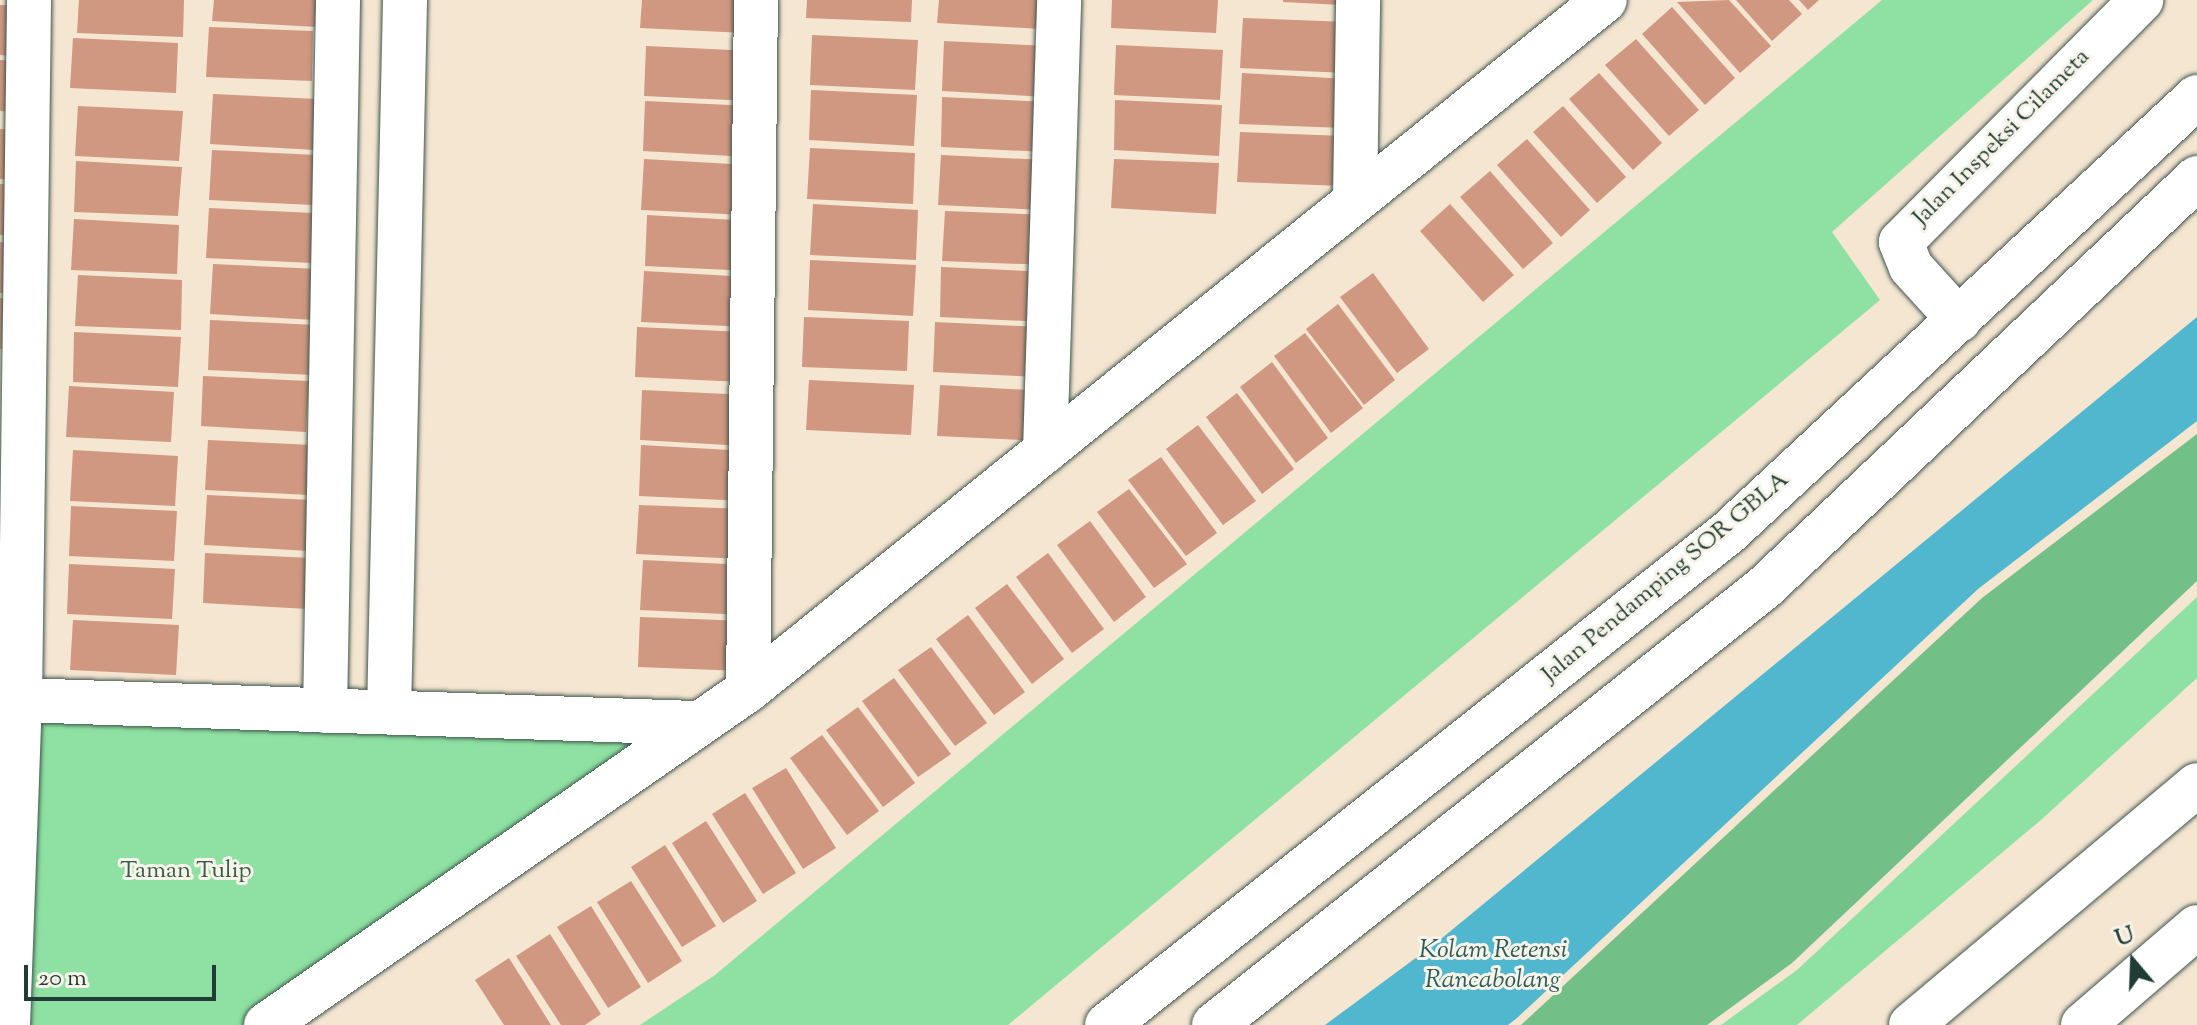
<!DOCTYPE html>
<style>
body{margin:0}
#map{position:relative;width:2197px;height:1025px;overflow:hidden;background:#f5e6d2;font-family:"Sorts Mill Goudy",serif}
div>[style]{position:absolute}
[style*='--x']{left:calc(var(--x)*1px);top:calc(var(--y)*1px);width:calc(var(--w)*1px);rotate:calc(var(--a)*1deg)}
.green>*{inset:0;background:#8ee1a2}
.forest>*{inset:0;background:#72bf88}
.water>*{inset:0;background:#50b7ce}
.building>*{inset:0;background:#d09781}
.roads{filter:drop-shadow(0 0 2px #3f564c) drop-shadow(0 0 2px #3f564c)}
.minor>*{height:44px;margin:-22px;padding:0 22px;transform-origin:22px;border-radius:22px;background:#fff}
.tertiary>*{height:44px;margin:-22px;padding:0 22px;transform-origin:22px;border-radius:22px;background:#fff}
.motorway>*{height:44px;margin:-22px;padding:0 22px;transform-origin:22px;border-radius:22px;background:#fff}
span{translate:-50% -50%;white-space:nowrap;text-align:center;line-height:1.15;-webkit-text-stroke:6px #f7f3e8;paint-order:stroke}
.street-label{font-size:24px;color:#1f3d34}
.park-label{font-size:24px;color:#355e4a}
.water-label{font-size:26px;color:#2b5c5a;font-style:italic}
.north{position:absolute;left:2093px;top:921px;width:80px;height:80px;-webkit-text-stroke:6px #f7f3e8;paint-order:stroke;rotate:341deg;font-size:22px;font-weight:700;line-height:32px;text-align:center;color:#1f3d34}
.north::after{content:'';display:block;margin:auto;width:28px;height:36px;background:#1f3d34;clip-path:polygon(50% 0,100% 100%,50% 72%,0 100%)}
.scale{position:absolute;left:24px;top:965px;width:192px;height:36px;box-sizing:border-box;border:4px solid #1f3d34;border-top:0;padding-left:10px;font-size:24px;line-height:28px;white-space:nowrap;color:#1f3d34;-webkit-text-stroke:6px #f7f3e8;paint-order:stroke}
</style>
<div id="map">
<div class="green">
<div style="clip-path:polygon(1882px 0,2093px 0,1832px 232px,1880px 300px,1008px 1025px,640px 1025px,715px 975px)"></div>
<div style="clip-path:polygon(2197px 597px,2197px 678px,2042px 819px,1797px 1025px,1721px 1025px,1797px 970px)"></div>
<div style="clip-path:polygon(34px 714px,668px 732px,249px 1025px,21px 1025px)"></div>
</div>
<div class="forest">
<div style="clip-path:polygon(2197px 434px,2197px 581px,1792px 963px,1707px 1025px,1521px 1025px,1982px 598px)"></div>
</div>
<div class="water">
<div style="clip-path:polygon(2197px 317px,2197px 421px,1978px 589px,1517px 1018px,1508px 1025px,1325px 1025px,1436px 943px)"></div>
</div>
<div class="building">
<div style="clip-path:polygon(79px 0,184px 0,183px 37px,77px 33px)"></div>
<div style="clip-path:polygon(214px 0,319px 0,317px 27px,212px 21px)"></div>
<div style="clip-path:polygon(642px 0,747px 0,745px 33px,640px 28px)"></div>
<div style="clip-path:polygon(807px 0,912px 0,911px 22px,806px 18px)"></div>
<div style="clip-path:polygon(939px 0,1044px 0,1042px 29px,937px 23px)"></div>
<div style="clip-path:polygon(1112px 0,1218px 0,1216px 33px,1111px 28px)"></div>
<div style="clip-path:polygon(1283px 0,1342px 0,1342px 5px,1283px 2px)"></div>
<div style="clip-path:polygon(1729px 0,1771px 46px,1740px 73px,1677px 2px)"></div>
<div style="clip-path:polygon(1736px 0,1789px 0,1802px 14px,1772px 41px)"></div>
<div style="clip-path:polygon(1799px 0,1819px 0,1808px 10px)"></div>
<div style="clip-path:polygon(0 5px,27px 6px,25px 57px,0 55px)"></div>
<div style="clip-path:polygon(1672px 7px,1735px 78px,1705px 105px,1642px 34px)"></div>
<div style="clip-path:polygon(1243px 18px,1348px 22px,1345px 73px,1240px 68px)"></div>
<div style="clip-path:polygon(209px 27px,313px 31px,312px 81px,206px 77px)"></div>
<div style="clip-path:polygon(812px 35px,918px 40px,915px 90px,810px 85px)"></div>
<div style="clip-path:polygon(73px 38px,178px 43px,176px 93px,70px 88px)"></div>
<div style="clip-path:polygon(1636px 39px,1699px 110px,1669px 136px,1605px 65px)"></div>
<div style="clip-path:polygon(944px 41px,1050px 46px,1047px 97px,942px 91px)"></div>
<div style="clip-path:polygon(1116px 45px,1223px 50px,1220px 100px,1114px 95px)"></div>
<div style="clip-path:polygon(646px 46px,753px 51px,750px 101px,644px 96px)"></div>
<div style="clip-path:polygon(0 60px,21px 61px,18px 112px,0 111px)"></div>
<div style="clip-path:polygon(1242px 73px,1347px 79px,1344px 128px,1239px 124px)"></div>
<div style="clip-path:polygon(1599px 73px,1662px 143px,1633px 170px,1569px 99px)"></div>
<div style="clip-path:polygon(811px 90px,917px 95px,914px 146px,809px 140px)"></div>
<div style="clip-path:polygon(213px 94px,318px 99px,315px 150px,210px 144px)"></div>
<div style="clip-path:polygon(942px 97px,1049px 102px,1046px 152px,941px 147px)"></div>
<div style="clip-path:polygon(1115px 100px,1222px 105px,1219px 156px,1114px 150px)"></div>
<div style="clip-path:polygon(645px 101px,751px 106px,749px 157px,643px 151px)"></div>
<div style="clip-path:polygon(78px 106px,183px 111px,179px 161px,75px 156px)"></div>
<div style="clip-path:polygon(1563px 106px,1626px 177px,1597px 203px,1533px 132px)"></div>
<div style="clip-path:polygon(0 129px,24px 130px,21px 180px,0 179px)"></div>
<div style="clip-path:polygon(1240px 132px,1345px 136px,1343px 186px,1237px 182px)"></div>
<div style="clip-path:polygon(1527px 139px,1590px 210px,1561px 237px,1497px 165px)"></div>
<div style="clip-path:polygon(810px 148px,915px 153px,913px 204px,807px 199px)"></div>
<div style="clip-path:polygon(212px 150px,317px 155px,314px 205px,209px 200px)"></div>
<div style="clip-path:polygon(941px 155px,1046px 160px,1043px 210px,938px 205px)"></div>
<div style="clip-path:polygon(644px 159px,749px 165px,746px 215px,641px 210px)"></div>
<div style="clip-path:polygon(1114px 159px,1219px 163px,1216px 214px,1111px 208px)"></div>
<div style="clip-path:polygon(76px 161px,182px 167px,178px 216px,74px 212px)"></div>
<div style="clip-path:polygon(1490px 171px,1553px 243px,1523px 269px,1460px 197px)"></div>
<div style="clip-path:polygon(0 184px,23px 185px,20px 236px,0 235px)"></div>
<div style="clip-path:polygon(813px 204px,918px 210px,916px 260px,810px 255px)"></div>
<div style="clip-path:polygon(1450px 204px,1514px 275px,1483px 302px,1420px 231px)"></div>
<div style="clip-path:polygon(209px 208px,314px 213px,312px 263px,206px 258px)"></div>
<div style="clip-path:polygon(945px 211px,1049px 215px,1047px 265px,942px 261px)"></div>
<div style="clip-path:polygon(647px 215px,753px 221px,750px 271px,645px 266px)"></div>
<div style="clip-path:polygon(74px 219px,179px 225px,177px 274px,71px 270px)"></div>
<div style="clip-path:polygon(0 242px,21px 243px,19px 293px,0 293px)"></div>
<div style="clip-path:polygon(810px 260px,916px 265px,913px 316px,808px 310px)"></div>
<div style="clip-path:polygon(213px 264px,318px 269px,315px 320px,210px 314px)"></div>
<div style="clip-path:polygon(941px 267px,1048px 272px,1045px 322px,940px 317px)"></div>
<div style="clip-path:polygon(644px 271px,749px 277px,748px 327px,641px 322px)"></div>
<div style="clip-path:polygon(1373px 273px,1429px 349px,1397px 373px,1340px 297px)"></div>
<div style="clip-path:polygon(78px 275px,182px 280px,181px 330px,75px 326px)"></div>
<div style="clip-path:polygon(0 298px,18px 299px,16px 350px,0 349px)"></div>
<div style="clip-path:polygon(1338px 304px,1395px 380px,1364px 405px,1306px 329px)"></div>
<div style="clip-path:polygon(804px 317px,909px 321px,907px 371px,802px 367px)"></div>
<div style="clip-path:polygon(210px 320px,316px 325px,313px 375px,208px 370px)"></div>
<div style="clip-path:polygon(935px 322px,1041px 327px,1038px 377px,933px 372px)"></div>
<div style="clip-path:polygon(637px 327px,744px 332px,741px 382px,635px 377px)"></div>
<div style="clip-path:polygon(74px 332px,181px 337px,178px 387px,73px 382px)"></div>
<div style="clip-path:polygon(1305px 333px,1363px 408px,1331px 433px,1274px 356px)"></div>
<div style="clip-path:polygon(1272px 362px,1328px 438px,1296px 463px,1240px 387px)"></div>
<div style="clip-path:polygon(203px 376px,309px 381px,306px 432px,201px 426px)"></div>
<div style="clip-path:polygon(809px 380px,914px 385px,911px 435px,806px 430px)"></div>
<div style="clip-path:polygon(940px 385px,1045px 391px,1042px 441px,937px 436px)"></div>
<div style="clip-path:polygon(69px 386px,174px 392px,171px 442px,66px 437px)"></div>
<div style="clip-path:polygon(642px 390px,748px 395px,745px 446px,640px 440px)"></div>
<div style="clip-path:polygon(1237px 393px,1294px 469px,1262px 494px,1206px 417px)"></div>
<div style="clip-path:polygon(1198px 425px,1256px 501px,1223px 525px,1166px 449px)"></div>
<div style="clip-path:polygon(208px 440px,313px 445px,310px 495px,205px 490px)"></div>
<div style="clip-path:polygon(641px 445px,747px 451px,744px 501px,639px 496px)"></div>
<div style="clip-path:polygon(73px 450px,178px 456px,175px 506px,70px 501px)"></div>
<div style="clip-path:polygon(1161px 457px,1217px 533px,1186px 556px,1128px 480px)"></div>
<div style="clip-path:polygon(1129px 489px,1187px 564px,1154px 588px,1097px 512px)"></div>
<div style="clip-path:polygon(207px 495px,312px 500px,309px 551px,204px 545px)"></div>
<div style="clip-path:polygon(639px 505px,744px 509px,742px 559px,636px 554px)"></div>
<div style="clip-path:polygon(71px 506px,177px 511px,174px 561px,69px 556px)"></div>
<div style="clip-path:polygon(1090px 521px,1146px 597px,1114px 622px,1057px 545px)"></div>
<div style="clip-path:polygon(205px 553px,311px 558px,308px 609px,203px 603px)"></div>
<div style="clip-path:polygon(1048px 553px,1104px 629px,1072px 653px,1016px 577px)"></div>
<div style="clip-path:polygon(643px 560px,748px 565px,745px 615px,640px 610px)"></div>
<div style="clip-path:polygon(69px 564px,175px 569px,172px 619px,67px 614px)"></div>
<div style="clip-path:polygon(1007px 584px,1064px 659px,1032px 684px,975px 608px)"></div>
<div style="clip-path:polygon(968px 615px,1025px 692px,994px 715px,936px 639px)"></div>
<div style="clip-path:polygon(640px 617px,746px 621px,743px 671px,638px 667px)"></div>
<div style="clip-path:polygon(73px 620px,179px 625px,176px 675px,70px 670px)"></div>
<div style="clip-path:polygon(931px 647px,987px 723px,955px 746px,898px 670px)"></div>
<div style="clip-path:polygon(894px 678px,951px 754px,918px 777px,862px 701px)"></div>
<div style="clip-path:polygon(858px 707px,915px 783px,883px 807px,826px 730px)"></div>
<div style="clip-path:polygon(822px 735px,879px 811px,847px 835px,790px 758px)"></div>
<div style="clip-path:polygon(786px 768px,836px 848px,803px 869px,752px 788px)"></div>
<div style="clip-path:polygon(745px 793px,796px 873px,763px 894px,712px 814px)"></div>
<div style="clip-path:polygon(706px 821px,757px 901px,723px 923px,672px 843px)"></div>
<div style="clip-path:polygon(665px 845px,716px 926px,682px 947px,631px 867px)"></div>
<div style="clip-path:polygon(631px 881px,682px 961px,648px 983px,597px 902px)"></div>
<div style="clip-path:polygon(591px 906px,641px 987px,608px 1008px,557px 927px)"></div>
<div style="clip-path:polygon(550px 934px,601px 1014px,585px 1025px,561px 1025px,516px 956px)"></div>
<div style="clip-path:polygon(509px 958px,551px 1025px,504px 1025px,475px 980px)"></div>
</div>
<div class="roads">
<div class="minor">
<div style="--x:1355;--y:199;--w:199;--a:-89.1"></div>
<div style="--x:1959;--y:320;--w:72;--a:-132.2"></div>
<div style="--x:1911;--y:267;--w:27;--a:-112"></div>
<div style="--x:1901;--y:242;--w:341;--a:-45.2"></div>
<div style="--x:1045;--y:451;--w:451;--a:-88.2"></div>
<div style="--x:748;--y:690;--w:690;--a:-89.34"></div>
<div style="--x:20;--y:700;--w:700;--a:-89.26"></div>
<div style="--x:325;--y:711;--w:711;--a:-88.95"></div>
<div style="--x:389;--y:712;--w:712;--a:-88.71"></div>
<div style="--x:8;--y:1025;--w:325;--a:-87.9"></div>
<div style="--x:20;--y:700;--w:674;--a:1.95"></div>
<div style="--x:266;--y:1025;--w:587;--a:-34.8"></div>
<div style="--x:748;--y:690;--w:1100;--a:-38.84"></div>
</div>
<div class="tertiary">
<div style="--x:1107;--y:1025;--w:794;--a:-38.4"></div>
<div style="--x:1729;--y:532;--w:639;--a:-42.91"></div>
<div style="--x:1214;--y:1025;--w:704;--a:-38.48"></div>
<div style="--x:1765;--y:587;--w:595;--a:-43.43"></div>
</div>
<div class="motorway">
<div style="--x:1911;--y:1025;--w:373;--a:-40"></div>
<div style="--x:2083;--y:1025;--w:150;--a:-40.7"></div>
</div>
</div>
<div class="street-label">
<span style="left:2002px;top:138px;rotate:-45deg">Jalan Inspeksi Cilameta</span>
<span style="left:1666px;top:578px;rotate:-40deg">Jalan Pendamping SOR GBLA</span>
</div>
<div class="park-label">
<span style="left:186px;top:872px">Taman Tulip</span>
</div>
<div class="water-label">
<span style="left:1493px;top:966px">Kolam Retensi<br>Rancabolang</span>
</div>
<div class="north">U</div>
<div class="scale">20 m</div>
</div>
